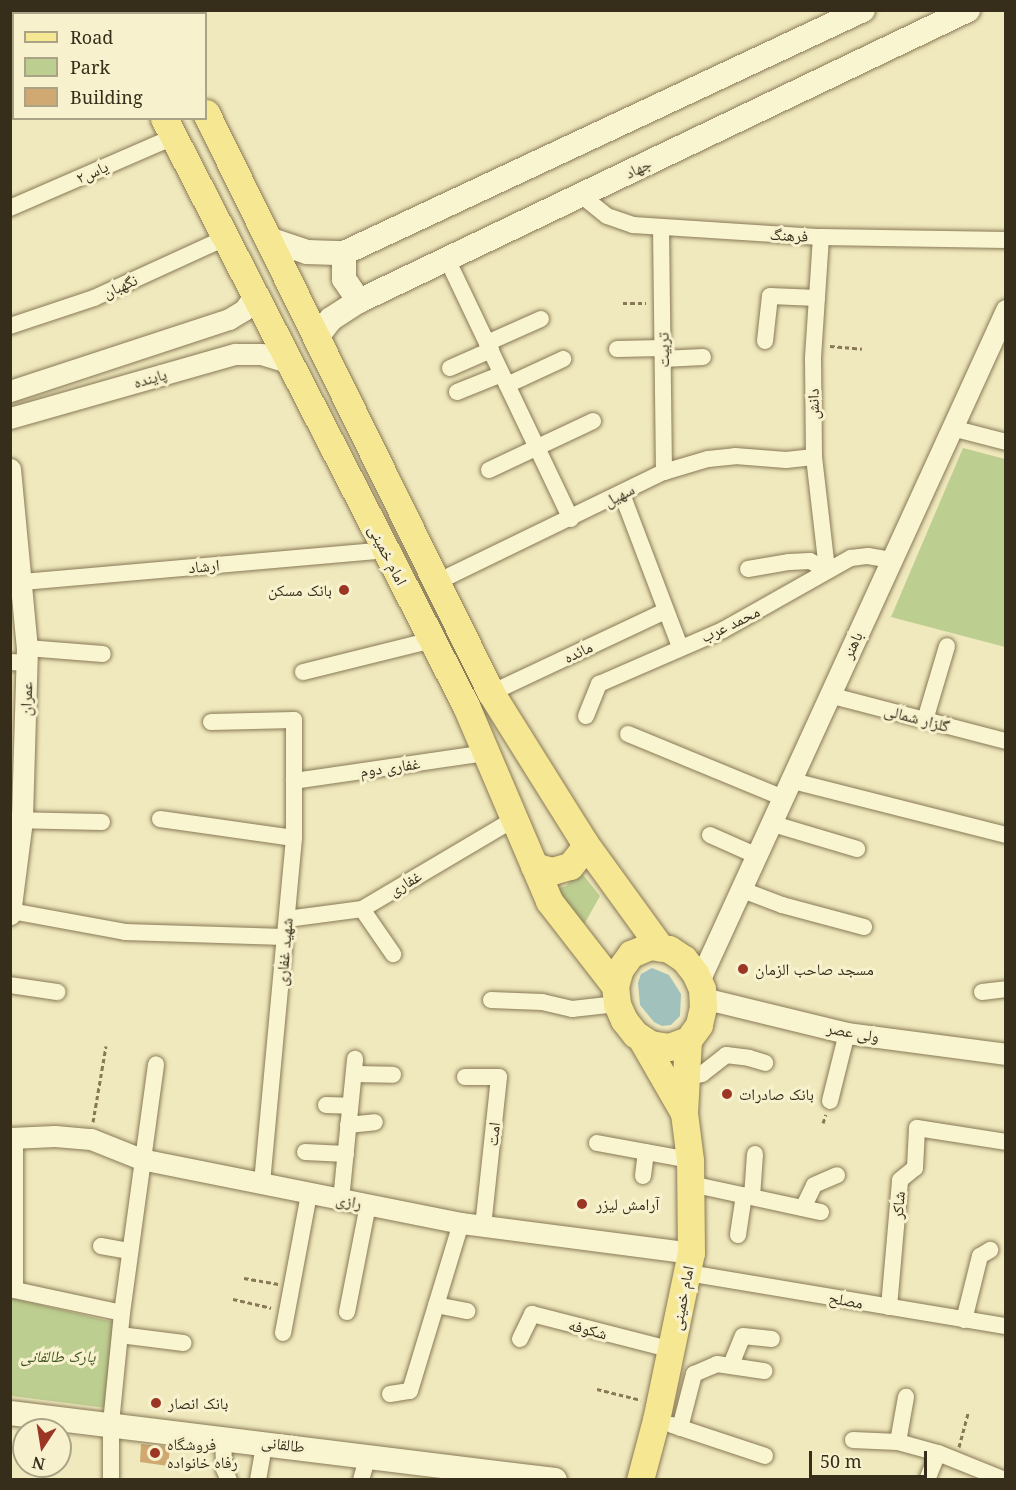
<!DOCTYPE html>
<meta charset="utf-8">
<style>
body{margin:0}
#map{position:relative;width:1016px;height:1490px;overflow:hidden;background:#f0e9bd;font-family:"Noto Serif","Noto Naskh Arabic",serif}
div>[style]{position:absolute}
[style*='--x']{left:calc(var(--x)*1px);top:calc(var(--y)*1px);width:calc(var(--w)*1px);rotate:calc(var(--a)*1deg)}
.green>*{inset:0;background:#bdce91}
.water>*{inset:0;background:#a1c1bd}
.building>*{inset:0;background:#d0a871}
.path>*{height:3px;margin-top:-1.5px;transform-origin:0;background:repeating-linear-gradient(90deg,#887956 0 4.5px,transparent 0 7.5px)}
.roads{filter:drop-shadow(0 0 2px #887956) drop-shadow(0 0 2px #887956)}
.minor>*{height:16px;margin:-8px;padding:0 8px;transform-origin:8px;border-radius:8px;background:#faf5d1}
.tertiary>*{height:21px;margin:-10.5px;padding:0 10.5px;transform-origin:10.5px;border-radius:10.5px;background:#faf5d1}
.secondary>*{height:24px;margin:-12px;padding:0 12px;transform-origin:12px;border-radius:12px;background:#faf5d1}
.primary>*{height:27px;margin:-13.5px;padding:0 13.5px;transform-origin:13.5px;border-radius:13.5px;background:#f6e792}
.dots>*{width:16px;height:16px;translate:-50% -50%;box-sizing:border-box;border:3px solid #f7f2cd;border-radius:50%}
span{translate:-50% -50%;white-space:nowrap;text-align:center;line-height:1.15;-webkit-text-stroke:6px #f7f2cd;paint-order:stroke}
.street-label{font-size:16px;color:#372d1b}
.poi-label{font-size:16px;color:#372d1b}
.right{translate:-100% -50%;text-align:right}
.left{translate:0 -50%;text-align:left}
.park-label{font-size:16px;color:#3f5421;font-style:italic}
.frame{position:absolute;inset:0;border:12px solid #372d1b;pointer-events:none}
.legend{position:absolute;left:12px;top:12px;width:195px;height:108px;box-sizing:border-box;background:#f7f2cd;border:2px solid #aaa386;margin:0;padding:8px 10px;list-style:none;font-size:18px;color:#372d1b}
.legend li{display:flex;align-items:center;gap:12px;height:30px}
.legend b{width:30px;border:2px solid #aaa386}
.north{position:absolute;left:12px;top:1418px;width:60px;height:60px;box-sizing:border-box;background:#f7f2cd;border:2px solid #aaa386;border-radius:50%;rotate:192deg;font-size:16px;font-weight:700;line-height:24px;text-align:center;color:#372d1b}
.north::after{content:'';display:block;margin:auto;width:21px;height:27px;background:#9a3623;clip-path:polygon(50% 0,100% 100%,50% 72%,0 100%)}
.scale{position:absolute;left:809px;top:1451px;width:118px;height:27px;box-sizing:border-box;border:3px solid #372d1b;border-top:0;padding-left:8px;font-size:18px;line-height:21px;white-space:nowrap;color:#372d1b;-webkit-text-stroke:4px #f7f2cd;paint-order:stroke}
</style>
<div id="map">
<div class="green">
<div style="clip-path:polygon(963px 448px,1005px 459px,1005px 647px,891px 617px)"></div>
<div style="clip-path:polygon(580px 871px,600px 896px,582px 928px,553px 890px,566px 886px)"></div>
<div style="clip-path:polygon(11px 1298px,113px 1322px,106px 1408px,11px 1396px)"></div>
</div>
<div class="water">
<div style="clip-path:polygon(652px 968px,669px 975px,681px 994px,680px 1016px,671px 1025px,662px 1026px,654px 1022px,640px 1005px,638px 983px,641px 974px)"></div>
</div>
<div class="building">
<div style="clip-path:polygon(141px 1444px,170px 1447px,168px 1466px,140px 1462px)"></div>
</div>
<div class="path">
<div style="--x:623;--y:303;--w:23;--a:0"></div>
<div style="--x:830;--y:346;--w:32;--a:5"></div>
<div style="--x:93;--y:1122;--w:77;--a:-80.3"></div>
<div style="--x:823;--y:1123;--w:9;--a:-72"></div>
<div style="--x:244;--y:1278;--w:35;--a:10"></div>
<div style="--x:233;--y:1299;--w:39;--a:13"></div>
<div style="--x:597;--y:1389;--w:45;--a:14"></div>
<div style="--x:959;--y:1447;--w:35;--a:-75"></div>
</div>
<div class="roads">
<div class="minor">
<div style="--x:581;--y:195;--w:33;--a:39"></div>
<div style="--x:607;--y:216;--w:28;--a:19"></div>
<div style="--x:633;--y:225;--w:188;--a:3.7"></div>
<div style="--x:821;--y:237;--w:185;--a:0.9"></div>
<div style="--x:10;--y:208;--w:178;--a:-23.5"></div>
<div style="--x:661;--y:227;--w:245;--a:89.3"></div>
<div style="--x:821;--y:237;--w:122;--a:93.8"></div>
<div style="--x:813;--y:359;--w:98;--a:89.4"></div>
<div style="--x:814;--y:457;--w:114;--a:83.4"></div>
<div style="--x:447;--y:259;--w:288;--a:64.5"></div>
<div style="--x:10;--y:326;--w:89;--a:-18.4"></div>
<div style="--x:94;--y:298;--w:146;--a:-24.6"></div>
<div style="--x:765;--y:341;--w:45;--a:-83.7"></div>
<div style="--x:770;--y:296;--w:47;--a:2.4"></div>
<div style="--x:487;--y:343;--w:59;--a:-24"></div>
<div style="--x:617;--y:349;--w:46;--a:-1.2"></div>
<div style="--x:663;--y:359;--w:40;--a:-2.9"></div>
<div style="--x:450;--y:368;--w:45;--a:-23.7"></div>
<div style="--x:507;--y:385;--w:62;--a:-24.9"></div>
<div style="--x:457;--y:392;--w:48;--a:-21.8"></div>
<div style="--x:952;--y:428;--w:56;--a:14.5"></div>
<div style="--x:489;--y:470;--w:115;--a:-25.2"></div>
<div style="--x:622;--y:494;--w:164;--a:69.2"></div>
<div style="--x:748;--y:569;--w:42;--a:-9.7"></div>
<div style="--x:789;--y:562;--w:21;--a:-3"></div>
<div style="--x:810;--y:561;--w:19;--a:28"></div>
<div style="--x:22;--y:582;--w:365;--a:-5"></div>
<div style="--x:437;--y:582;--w:252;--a:-25.9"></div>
<div style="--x:664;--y:472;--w:46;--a:-16.5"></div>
<div style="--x:708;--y:459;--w:27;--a:-6"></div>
<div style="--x:735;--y:456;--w:51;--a:4.5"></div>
<div style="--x:786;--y:460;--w:28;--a:-6"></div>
<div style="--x:27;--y:648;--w:76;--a:4.5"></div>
<div style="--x:10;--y:662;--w:17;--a:3"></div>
<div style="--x:303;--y:672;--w:133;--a:-13.9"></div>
<div style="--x:491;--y:693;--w:192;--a:-25.2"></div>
<div style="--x:829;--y:695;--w:183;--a:14.6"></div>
<div style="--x:586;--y:716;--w:35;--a:-68"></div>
<div style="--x:599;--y:684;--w:135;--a:-23.5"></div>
<div style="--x:723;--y:630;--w:147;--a:-29.4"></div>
<div style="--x:851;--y:558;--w:17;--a:-7"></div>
<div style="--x:868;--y:556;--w:23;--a:10"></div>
<div style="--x:925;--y:720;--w:77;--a:-73.4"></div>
<div style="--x:211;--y:722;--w:83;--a:-1.4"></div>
<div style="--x:294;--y:720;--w:118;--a:90"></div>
<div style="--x:294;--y:838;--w:348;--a:95.3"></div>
<div style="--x:628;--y:734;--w:165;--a:22.4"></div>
<div style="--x:789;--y:780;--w:224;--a:14.2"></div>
<div style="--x:294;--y:781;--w:194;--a:-8.3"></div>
<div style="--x:160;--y:819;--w:135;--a:8.1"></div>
<div style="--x:10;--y:820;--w:92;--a:1.2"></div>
<div style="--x:770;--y:823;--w:91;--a:16.6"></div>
<div style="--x:710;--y:835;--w:49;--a:24"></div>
<div style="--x:740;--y:889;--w:45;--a:20.9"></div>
<div style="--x:782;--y:905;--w:85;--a:15"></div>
<div style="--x:362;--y:909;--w:55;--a:55.4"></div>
<div style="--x:11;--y:911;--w:116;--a:10.4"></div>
<div style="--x:125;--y:932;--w:160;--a:1.8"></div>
<div style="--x:287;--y:919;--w:76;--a:-7.6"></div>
<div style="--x:362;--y:909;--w:177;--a:-30.6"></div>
<div style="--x:10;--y:985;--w:48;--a:8.5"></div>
<div style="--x:982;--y:992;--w:24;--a:-7"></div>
<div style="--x:491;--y:1000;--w:51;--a:2.2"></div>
<div style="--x:542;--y:1002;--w:31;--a:13"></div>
<div style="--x:572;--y:1009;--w:45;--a:-6.3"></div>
<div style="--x:354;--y:1074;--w:39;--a:1"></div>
<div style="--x:465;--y:1077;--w:34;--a:0"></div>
<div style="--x:499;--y:1077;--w:150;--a:96.1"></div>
<div style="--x:687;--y:1078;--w:16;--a:-15"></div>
<div style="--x:702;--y:1074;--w:31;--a:-38"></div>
<div style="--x:726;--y:1055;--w:23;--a:7"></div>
<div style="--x:749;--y:1058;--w:17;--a:17"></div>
<div style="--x:830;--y:1101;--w:70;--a:-76"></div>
<div style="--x:326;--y:1105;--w:24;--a:2"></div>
<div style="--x:348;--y:1125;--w:27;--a:-6"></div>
<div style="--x:15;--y:1137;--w:153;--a:90"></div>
<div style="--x:15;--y:1290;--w:109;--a:12.1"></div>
<div style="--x:122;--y:1313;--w:112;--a:95.7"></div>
<div style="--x:111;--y:1424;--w:56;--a:90"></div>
<div style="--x:597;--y:1143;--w:95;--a:10.4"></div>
<div style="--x:305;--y:1152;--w:41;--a:2.8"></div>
<div style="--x:643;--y:1176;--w:24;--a:-83"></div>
<div style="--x:691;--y:1184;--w:133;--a:12.2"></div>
<div style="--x:752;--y:1197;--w:43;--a:-86"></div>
<div style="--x:341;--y:1200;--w:142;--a:-84.3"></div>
<div style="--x:803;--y:1208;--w:25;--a:-64"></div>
<div style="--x:814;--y:1185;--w:25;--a:-23"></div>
<div style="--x:738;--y:1235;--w:40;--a:-81.5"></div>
<div style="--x:101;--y:1246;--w:29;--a:10"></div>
<div style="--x:688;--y:1273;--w:322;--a:9.5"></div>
<div style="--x:436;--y:1305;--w:32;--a:11"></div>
<div style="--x:889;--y:1307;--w:127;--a:-85"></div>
<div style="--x:900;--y:1180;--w:19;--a:-39"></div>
<div style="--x:915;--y:1168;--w:40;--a:-87.1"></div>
<div style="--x:917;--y:1128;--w:90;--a:8.9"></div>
<div style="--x:347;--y:1312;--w:109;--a:-78.9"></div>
<div style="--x:122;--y:1313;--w:251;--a:-82.2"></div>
<div style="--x:964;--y:1320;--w:66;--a:-76"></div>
<div style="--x:980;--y:1256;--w:12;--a:-31"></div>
<div style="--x:283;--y:1333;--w:141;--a:-79.4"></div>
<div style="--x:120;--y:1335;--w:64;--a:7.2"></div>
<div style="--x:520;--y:1339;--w:28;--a:-64"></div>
<div style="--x:532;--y:1314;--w:145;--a:14.4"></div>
<div style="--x:731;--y:1365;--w:31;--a:-68"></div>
<div style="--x:743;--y:1336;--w:29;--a:6"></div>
<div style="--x:390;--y:1394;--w:20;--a:-9"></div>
<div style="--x:410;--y:1391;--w:176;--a:-73.1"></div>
<div style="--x:672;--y:1425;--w:98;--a:18.4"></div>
<div style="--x:680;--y:1428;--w:56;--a:-75.5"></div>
<div style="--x:694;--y:1374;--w:25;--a:-23"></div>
<div style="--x:717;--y:1364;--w:48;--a:8.5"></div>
<div style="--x:223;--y:1437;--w:32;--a:88"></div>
<div style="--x:224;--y:1469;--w:12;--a:66"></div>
<div style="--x:853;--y:1440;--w:45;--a:2.5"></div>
<div style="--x:898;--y:1442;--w:41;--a:15.4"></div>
<div style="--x:898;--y:1442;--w:46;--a:-79.9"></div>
<div style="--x:258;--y:1480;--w:39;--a:-80"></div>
<div style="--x:361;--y:1480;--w:26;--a:-74"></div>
<div style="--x:927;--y:1480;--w:29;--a:-68"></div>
<div style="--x:938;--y:1453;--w:72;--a:21.9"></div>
</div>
<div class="tertiary">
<div style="--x:10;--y:391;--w:231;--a:-18.2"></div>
<div style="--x:229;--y:319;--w:17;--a:-31"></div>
<div style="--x:244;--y:310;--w:19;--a:-55"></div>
<div style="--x:10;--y:418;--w:234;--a:-15.9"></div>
<div style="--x:235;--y:354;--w:26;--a:0"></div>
<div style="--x:261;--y:354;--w:30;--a:17"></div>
<div style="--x:10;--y:469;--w:180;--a:84.6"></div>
<div style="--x:27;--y:648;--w:172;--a:91.7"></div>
<div style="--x:22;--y:820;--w:95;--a:97.3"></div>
<div style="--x:699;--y:981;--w:738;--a:-65.41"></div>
<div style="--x:703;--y:998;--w:148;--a:13.7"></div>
<div style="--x:847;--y:1033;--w:160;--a:7.5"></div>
<div style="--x:10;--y:1138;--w:45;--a:-2.5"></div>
<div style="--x:55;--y:1136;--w:36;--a:5"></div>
<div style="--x:91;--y:1139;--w:54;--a:21.8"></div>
<div style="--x:141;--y:1159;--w:326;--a:11.3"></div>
<div style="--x:461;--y:1223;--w:232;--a:7.4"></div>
</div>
<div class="secondary">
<div style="--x:268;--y:239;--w:41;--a:18.4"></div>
<div style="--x:307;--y:252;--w:37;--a:2"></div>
<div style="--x:344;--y:253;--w:573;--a:-25.09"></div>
<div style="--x:344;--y:253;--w:26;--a:90"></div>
<div style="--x:344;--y:279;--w:27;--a:56"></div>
<div style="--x:316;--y:338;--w:24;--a:-52"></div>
<div style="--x:331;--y:319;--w:33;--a:-33"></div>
<div style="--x:359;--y:301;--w:675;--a:-25.54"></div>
<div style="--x:10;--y:1413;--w:549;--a:7.01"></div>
</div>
<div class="primary">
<div style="--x:110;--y:10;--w:4;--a:76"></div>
<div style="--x:155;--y:10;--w:4;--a:76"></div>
<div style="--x:10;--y:73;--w:4;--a:0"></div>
<div style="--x:10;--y:92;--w:4;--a:0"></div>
<div style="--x:206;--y:113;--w:646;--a:63.83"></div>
<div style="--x:491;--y:693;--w:176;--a:58"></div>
<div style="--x:584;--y:842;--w:130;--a:54.1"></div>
<div style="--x:164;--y:118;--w:661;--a:62.81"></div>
<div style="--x:466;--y:706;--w:212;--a:66.9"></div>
<div style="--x:549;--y:901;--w:108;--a:52.2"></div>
<div style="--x:534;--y:866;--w:19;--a:16"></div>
<div style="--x:552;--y:871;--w:19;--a:-16"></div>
<div style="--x:570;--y:866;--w:19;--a:-51"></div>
<div style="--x:582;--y:851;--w:9;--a:-77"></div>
<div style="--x:650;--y:946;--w:19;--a:9"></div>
<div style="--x:669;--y:949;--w:18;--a:34"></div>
<div style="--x:684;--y:959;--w:18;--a:52"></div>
<div style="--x:695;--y:973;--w:17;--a:66"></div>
<div style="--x:702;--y:989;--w:18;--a:87"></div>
<div style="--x:703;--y:1007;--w:18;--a:103"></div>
<div style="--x:699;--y:1025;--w:19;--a:126"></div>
<div style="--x:688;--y:1040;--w:20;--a:160"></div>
<div style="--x:669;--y:1047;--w:19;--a:-171"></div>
<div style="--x:650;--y:1044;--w:18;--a:-146"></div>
<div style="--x:635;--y:1034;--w:18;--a:-128"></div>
<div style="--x:624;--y:1020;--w:17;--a:-114"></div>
<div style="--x:617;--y:1004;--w:18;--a:-96"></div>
<div style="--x:615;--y:986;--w:18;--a:-74"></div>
<div style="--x:620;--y:969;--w:19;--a:-54"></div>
<div style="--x:631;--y:954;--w:21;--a:-23"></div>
<div style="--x:642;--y:1040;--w:84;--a:60.1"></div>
<div style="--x:640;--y:1480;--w:62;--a:-75.1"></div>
<div style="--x:656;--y:1420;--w:171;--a:-78.2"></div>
<div style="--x:691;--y:1253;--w:93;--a:-90.6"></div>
<div style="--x:690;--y:1160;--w:47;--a:-97.3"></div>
<div style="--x:684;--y:1113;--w:73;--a:-86.9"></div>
</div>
</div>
<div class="dots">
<div style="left:344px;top:590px;background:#9a3623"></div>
<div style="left:743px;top:969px;background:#9a3623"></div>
<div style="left:727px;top:1094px;background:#9a3623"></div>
<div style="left:582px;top:1204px;background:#9a3623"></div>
<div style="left:156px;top:1403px;background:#9a3623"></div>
<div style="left:155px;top:1453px;background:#9a3623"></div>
</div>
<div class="street-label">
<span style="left:638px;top:168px;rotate:-26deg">جهاد</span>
<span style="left:92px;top:172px;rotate:-24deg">یاس۲</span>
<span style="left:789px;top:235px;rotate:3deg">فرهنگ</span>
<span style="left:120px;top:286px;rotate:-24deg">نگهبان</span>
<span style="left:663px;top:350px;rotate:-91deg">تربیت</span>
<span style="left:150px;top:378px;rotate:-16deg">پاینده</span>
<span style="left:813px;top:404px;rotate:-91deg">دانش</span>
<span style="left:619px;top:495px;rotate:-27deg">سهیل</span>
<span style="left:388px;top:555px;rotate:63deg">امام خمینی</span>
<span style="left:204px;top:566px;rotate:-5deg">ارشاد</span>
<span style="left:730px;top:624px;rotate:-26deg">محمد عرب</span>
<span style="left:852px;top:645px;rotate:-65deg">باهنر</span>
<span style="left:578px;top:652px;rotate:-25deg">مائده</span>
<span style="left:26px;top:699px;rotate:-88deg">عمران</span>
<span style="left:917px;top:718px;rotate:15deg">گلزار شمالی</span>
<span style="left:390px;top:767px;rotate:-8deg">غفاری دوم</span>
<span style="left:405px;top:883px;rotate:-30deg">غفاری</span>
<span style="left:284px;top:952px;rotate:-85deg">شهید غفاری</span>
<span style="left:853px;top:1032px;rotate:10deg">ولی عصر</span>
<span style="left:493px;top:1134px;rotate:-84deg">امت</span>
<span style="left:349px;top:1201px;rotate:11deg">رازی</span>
<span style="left:898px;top:1205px;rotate:-85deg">شاکر</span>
<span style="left:682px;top:1298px;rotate:-79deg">امام خمینی</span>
<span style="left:846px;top:1300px;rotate:10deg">مصلح</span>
<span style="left:588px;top:1329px;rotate:15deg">شکوفه</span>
<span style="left:283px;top:1444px;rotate:7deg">طالقانی</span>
</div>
<div class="poi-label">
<span class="right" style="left:332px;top:590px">بانک مسکن</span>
<span class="left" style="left:755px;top:969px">مسجد صاحب الزمان</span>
<span class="left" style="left:739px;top:1094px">بانک صادرات</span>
<span class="left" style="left:596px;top:1204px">آرامش لیزر</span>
<span class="left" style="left:168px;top:1403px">بانک انصار</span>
<span class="left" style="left:167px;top:1453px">فروشگاه<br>رفاه خانواده</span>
</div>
<div class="park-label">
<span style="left:58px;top:1356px">پارک طالقانی</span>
</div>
<div class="frame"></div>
<ul class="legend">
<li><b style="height:8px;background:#f6e792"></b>Road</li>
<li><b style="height:16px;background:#bdce91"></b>Park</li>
<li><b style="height:16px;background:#d0a871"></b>Building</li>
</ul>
<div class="north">N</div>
<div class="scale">50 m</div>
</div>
